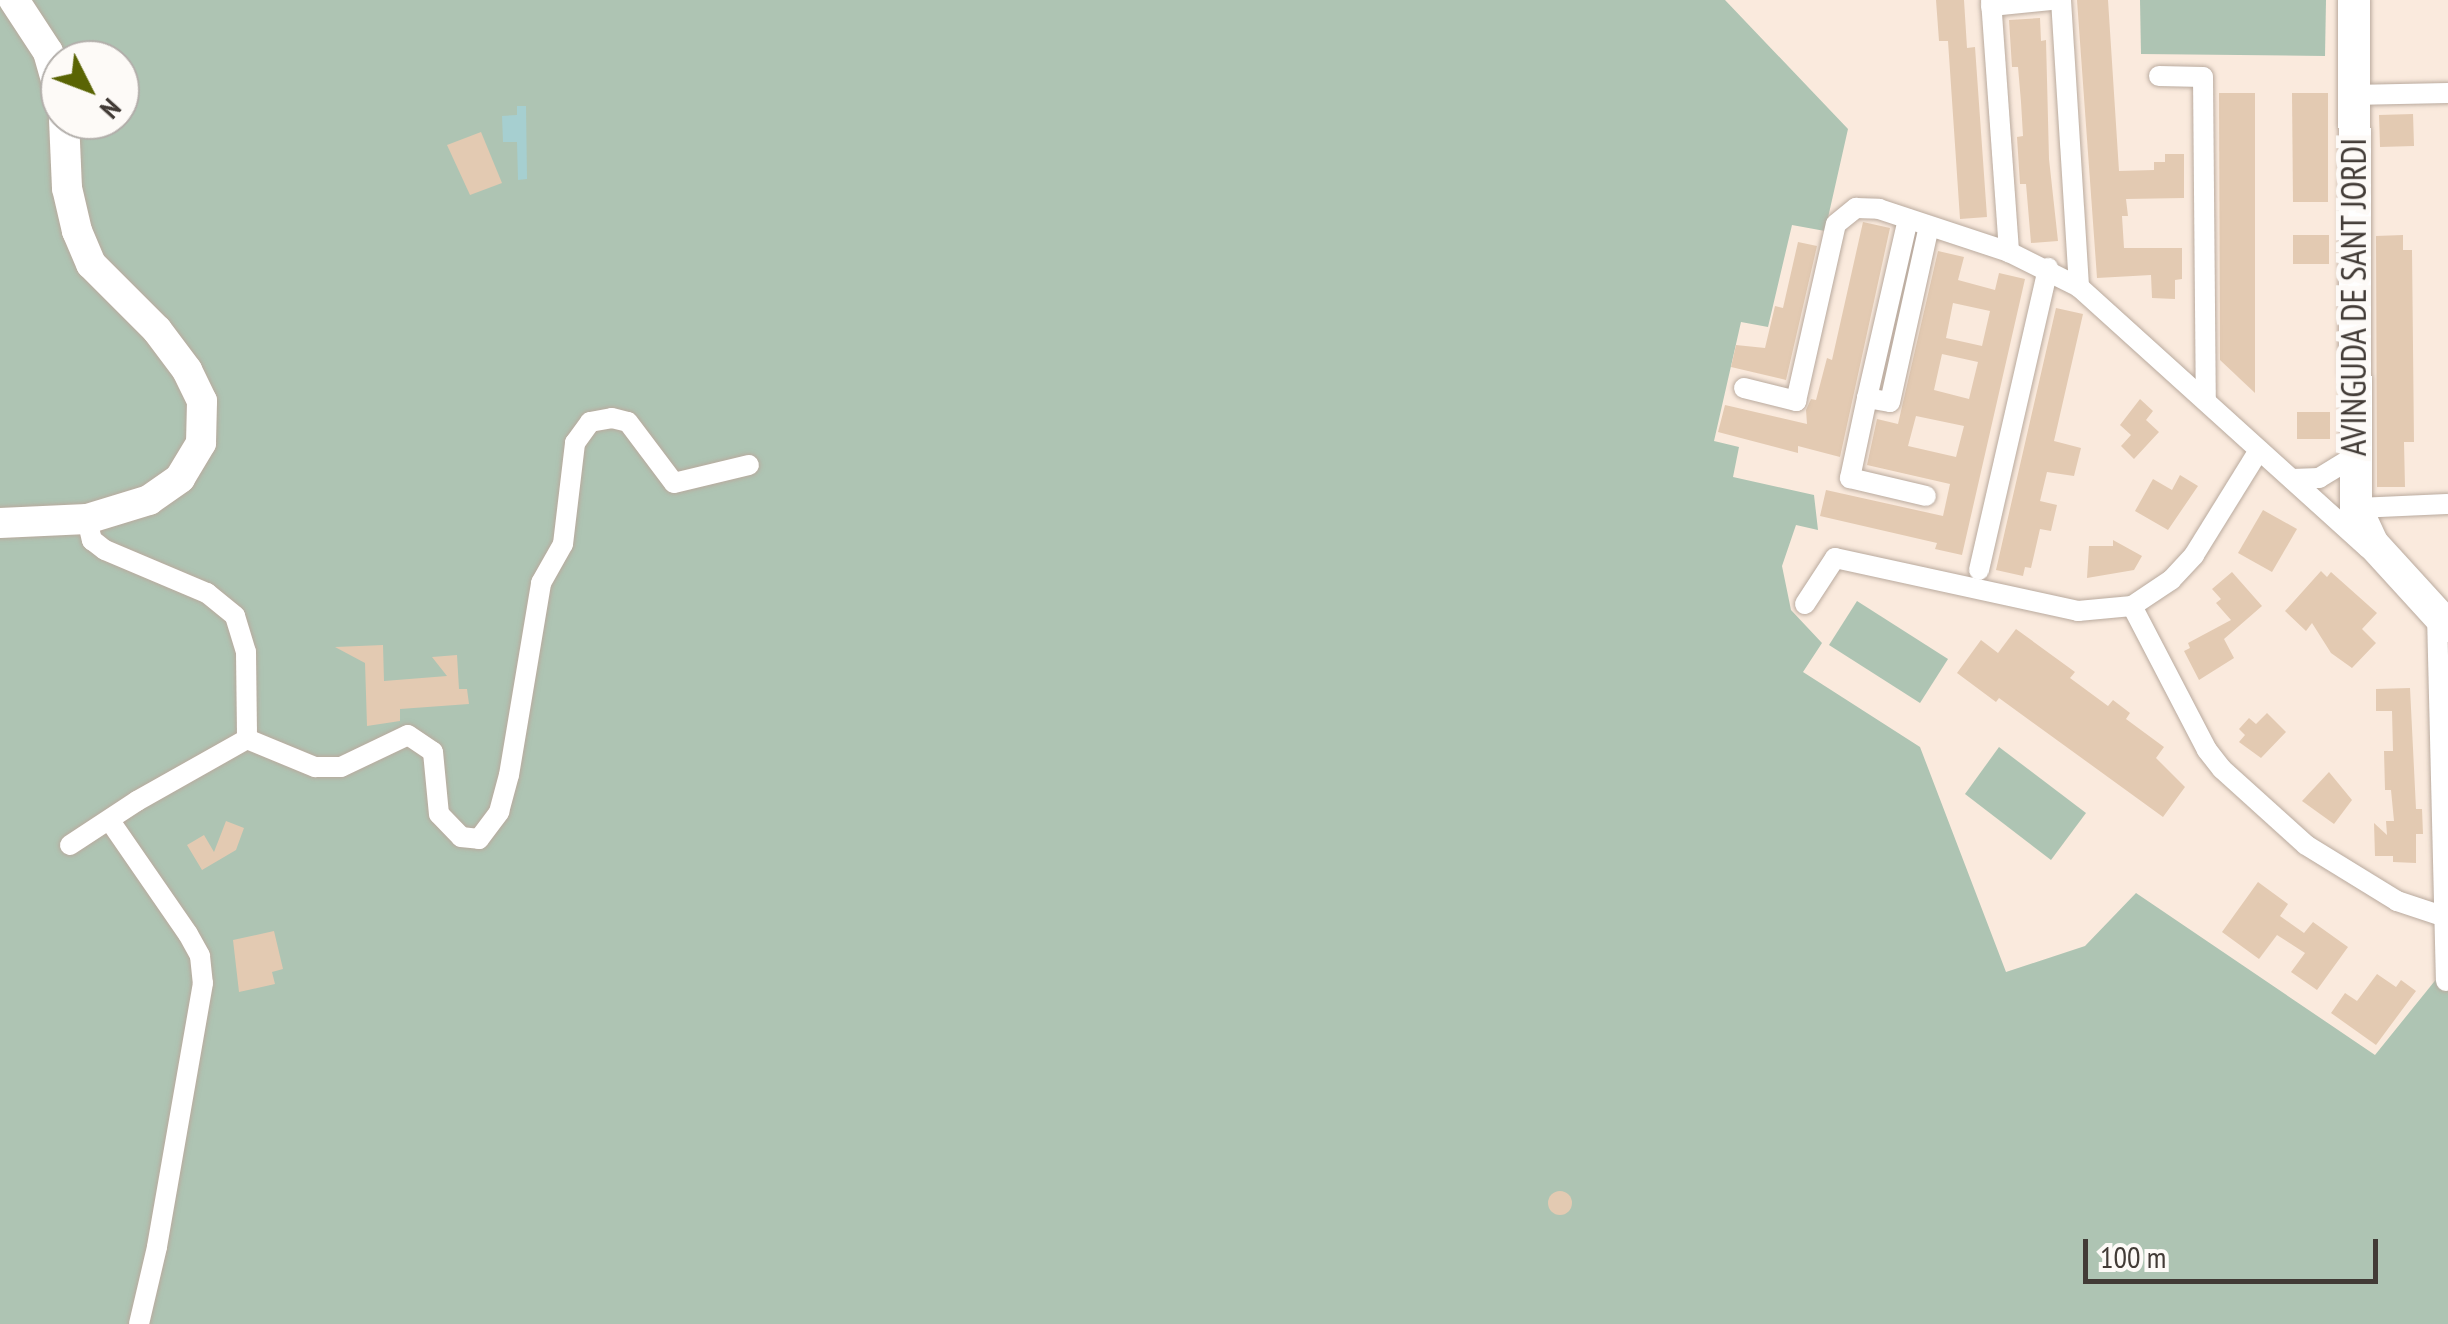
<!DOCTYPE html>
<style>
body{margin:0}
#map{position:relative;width:2448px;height:1324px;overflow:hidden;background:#faeadd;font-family:"PT Sans Narrow",sans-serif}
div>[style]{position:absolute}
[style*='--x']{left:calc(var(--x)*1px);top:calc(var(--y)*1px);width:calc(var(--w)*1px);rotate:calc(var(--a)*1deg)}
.green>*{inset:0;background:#aec4b3}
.water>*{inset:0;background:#a6cfd0}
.building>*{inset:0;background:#e3cab2}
.round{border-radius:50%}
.roads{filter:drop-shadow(0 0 2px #b9aa9e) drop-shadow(0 0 2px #b9aa9e)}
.street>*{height:20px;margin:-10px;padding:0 10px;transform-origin:10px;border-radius:10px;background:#fff}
.secondary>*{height:30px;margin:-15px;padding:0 15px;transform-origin:15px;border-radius:15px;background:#fff}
.primary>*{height:32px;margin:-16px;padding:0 16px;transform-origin:16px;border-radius:16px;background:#fff}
span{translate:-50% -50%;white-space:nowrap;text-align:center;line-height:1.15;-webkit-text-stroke:10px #fdfaf7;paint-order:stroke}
.street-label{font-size:35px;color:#423b36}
.north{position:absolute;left:40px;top:40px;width:100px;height:100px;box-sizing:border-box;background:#fdfaf7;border:2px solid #b2aeaa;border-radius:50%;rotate:132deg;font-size:28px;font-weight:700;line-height:40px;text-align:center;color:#423b36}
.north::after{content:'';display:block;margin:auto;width:35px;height:45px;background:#5a6404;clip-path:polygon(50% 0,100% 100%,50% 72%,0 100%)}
.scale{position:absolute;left:2083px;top:1239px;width:295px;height:45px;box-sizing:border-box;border:5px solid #423b36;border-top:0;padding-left:12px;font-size:30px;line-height:35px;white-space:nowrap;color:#423b36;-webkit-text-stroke:8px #fdfaf7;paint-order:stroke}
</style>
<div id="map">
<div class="green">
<div style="clip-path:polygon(evenodd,0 0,1725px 0,1848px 129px,1825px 231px,1792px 225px,1768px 327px,1741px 322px,1714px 441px,1739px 447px,1733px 477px,1814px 495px,1818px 530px,1796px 525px,1782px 566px,1791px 610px,1822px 643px,1803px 672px,1920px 747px,2006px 972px,2085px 946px,2136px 893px,2375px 1055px,2442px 972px,2448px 975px,2448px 1324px,0 1324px,0 0,60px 60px,120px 60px,120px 120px,60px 120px,60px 60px)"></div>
<div style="clip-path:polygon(2140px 0,2326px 0,2325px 56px,2141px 54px)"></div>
<div style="clip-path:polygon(1857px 601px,1948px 659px,1920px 703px,1829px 645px)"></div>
<div style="clip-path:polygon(1999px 747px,2086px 813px,2051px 860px,1965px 794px)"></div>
</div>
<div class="water">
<div style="clip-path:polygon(517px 106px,526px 106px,527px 179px,518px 180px,517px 142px,503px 142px,502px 116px,517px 115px)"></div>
</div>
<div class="building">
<div style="clip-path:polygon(1936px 0,1964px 0,1967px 48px,1975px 47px,1987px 217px,1960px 219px,1948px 41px,1939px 41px)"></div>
<div style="clip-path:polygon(2077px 0,2108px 0,2119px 171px,2154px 170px,2154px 162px,2165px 162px,2165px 154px,2184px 154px,2184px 198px,2126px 199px,2128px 216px,2122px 216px,2124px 248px,2182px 248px,2182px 279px,2175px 280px,2175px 299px,2152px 298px,2151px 275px,2097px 278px)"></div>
<div style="clip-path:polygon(2040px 18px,2041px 41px,2046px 40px,2049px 159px,2058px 241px,2031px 243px,2026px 184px,2020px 184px,2017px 137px,2023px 136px,2021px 102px,2018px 67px,2012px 67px,2009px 20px)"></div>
<div style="clip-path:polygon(2219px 93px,2255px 93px,2255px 393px,2220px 360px)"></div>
<div style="clip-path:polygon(2292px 93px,2328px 93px,2328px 202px,2293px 202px)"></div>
<div style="clip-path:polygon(2413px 114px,2414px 146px,2380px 147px,2379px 115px)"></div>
<div style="clip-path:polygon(481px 132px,502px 183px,470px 195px,447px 145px)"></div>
<div style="clip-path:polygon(1863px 222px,1890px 228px,1840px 457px,1798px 446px,1798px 453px,1718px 432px,1725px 405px,1807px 424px,1806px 410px,1811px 399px,1816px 400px,1827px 358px,1832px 360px)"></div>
<div style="clip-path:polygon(2293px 235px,2329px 235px,2329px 264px,2293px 264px)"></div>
<div style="clip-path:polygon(2403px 235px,2403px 250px,2412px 250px,2414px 442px,2404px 442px,2405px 487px,2377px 487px,2376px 236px)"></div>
<div style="clip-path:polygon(1798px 242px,1817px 246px,1786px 380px,1731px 367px,1736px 345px,1765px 348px,1775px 306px,1783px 308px)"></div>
<div style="clip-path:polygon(evenodd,1938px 251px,1964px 257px,1958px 280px,1995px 290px,1999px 273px,2025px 279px,1962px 555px,1935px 549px,1937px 543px,1820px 516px,1826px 490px,1943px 516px,1950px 484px,1867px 465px,1877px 419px,1898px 424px,1938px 251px,1953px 303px,1990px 311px,1982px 346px,1946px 338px,1953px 303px,1938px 251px,1942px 354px,1978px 362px,1969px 399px,1934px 390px,1942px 354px,1938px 251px,1916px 416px,1964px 426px,1956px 457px,1908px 446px,1916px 416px)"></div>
<div style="clip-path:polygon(2056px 308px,2083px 314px,2054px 441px,2081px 448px,2074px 476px,2047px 472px,2040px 501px,2057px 505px,2051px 531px,2040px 529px,2031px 568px,2025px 567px,2023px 576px,1996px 570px)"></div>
<div style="clip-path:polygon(2140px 399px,2153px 411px,2146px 420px,2159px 432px,2134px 459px,2121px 446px,2131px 435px,2120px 425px)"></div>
<div style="clip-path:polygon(2297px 412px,2330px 412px,2330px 439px,2297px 439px)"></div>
<div style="clip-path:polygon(2180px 475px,2198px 486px,2168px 530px,2135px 511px,2153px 479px,2172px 490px)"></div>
<div style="clip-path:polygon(2263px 510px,2297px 529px,2272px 572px,2238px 553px)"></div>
<div style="clip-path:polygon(2113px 540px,2142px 556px,2134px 570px,2087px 578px,2089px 546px,2113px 546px)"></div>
<div style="clip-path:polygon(2321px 571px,2327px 577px,2331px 572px,2377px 613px,2362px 629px,2376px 643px,2352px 668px,2331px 653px,2312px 623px,2306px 631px,2285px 611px)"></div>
<div style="clip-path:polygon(2232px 572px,2262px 606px,2224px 639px,2234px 658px,2199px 680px,2184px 651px,2190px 648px,2188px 643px,2231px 620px,2216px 603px,2221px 599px,2212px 589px)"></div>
<div style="clip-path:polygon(2016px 629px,2075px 672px,2070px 678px,2108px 706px,2113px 700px,2130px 713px,2126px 719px,2164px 747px,2156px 758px,2185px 787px,2163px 817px,1999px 698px,1996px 702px,1957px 673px,1981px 640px,1998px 653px)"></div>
<div style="clip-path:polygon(383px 645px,384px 681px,447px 676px,432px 657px,457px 655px,459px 689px,467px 689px,469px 704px,400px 709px,400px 721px,367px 726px,365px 663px,335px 647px)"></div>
<div style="clip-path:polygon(2410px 688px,2416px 809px,2422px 809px,2423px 834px,2416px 834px,2416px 863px,2393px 862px,2393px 856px,2375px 856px,2374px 823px,2387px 835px,2386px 821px,2394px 821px,2391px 790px,2385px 790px,2384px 751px,2393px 751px,2392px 711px,2376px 711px,2376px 689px)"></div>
<div style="clip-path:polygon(2267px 713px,2286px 732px,2261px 758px,2239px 742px,2245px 735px,2239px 729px,2249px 718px,2256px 724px)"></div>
<div style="clip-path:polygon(2329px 772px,2352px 800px,2334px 824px,2302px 801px)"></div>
<div style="clip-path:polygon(226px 821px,244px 828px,236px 850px,202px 870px,187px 845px,204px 835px,214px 852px)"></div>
<div style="clip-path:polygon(2258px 882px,2288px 904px,2280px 916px,2304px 933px,2313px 922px,2348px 947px,2317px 990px,2291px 972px,2305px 953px,2277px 935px,2259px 959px,2222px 932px)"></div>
<div style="clip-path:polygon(274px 931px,283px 969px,272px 972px,275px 984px,239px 992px,233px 940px)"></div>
<div style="clip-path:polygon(2377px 974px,2396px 987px,2401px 980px,2416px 991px,2376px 1045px,2331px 1013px,2345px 993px,2357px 1001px)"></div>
<div class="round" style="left:1548px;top:1191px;width:24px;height:24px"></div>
</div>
<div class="roads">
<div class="street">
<div style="--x:1991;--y:0;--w:253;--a:85.9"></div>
<div style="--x:2061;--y:0;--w:288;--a:86.4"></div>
<div style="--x:1991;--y:6;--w:60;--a:-5.7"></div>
<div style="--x:2159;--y:76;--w:44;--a:1.3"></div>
<div style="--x:2203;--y:77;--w:324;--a:89.5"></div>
<div style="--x:2352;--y:95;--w:96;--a:-1.2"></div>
<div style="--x:1908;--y:219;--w:184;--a:102.9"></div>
<div style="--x:1867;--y:398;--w:23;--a:10"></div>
<div style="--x:1890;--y:402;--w:180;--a:-77.5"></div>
<div style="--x:1744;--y:388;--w:54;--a:14"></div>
<div style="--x:1796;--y:401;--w:181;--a:-77.3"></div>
<div style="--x:1836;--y:224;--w:26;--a:-39"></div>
<div style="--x:1856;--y:208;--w:23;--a:2"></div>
<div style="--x:1879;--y:209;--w:137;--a:18.3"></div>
<div style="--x:2009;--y:252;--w:78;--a:26.6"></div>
<div style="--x:2079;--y:287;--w:389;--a:42.1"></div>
<div style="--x:1867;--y:398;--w:82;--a:102"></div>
<div style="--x:1850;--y:478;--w:78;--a:13.3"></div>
<div style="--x:2292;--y:479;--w:27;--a:-2"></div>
<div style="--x:2319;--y:478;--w:42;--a:-31.4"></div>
<div style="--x:2356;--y:508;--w:92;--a:-2.5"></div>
<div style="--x:87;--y:519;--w:22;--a:77"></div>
<div style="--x:92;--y:540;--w:16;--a:38"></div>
<div style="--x:105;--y:550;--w:111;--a:22.9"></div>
<div style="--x:207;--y:593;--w:36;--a:39"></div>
<div style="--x:235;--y:616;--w:38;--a:73"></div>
<div style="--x:246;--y:652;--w:87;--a:89.3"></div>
<div style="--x:1979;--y:570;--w:310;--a:-77.1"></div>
<div style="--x:1805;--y:604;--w:55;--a:-56.9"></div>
<div style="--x:1835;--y:558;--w:249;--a:12.3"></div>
<div style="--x:2078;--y:611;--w:54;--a:-5.3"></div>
<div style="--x:2132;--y:606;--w:47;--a:-33.7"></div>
<div style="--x:2171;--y:580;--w:34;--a:-47"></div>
<div style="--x:2194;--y:555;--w:123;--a:-58.2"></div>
<div style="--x:2132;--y:606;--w:162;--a:62.5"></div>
<div style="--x:2207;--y:750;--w:24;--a:52"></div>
<div style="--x:2222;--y:769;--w:113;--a:42.1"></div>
<div style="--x:2306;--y:845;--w:107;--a:31.6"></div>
<div style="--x:2397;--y:901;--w:54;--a:18.4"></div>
<div style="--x:2437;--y:615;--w:366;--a:88.6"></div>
<div style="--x:110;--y:821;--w:137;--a:55.4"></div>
<div style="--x:188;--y:934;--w:25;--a:61"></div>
<div style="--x:200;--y:956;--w:27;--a:84"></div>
<div style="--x:203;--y:983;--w:268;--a:99.9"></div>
<div style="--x:157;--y:1247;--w:79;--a:103.2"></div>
<div style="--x:70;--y:845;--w:80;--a:-33.3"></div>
<div style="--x:137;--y:801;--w:126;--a:-29.4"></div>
<div style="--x:247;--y:739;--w:74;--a:22.4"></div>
<div style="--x:315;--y:767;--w:26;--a:0"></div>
<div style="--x:341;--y:767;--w:74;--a:-25.5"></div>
<div style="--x:408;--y:735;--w:30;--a:34"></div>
<div style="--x:433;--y:752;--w:62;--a:84.5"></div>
<div style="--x:439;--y:814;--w:32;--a:46"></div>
<div style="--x:461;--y:837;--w:18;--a:6"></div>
<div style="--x:479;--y:839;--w:34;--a:-53"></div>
<div style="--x:499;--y:812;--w:38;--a:-75"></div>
<div style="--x:509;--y:775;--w:195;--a:-80.5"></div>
<div style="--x:541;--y:583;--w:45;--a:-60.6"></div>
<div style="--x:563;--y:544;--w:102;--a:-83.2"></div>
<div style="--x:575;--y:443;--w:26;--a:-54"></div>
<div style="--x:590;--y:422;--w:22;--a:-10"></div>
<div style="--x:612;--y:418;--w:16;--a:14"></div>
<div style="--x:628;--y:422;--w:76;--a:53"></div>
<div style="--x:674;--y:483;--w:77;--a:-13.5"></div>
</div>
<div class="secondary">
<div style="--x:14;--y:0;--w:62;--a:56.8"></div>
<div style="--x:48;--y:52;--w:44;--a:74.1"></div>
<div style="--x:0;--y:523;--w:87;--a:-2.6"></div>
<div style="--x:87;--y:519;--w:65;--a:-17"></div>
<div style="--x:149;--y:500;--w:38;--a:-35"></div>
<div style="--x:180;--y:478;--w:41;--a:-59"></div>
<div style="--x:201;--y:443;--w:42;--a:-88.6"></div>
<div style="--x:202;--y:401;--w:34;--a:-116"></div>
<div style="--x:187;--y:370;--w:50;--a:-126.9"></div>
<div style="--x:157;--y:330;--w:93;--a:-135"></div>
<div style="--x:91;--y:264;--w:36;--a:-113"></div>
<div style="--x:77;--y:231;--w:44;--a:-103.1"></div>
<div style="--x:67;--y:188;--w:68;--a:-92.5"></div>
</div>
<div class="primary">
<div style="--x:2354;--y:0;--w:508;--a:89.77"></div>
<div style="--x:2356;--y:508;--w:40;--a:65"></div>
<div style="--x:2373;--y:544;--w:111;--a:47.6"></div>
</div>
</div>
<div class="street-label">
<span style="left:2353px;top:297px;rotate:-90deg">AVINGUDA DE SANT JORDI</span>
</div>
<div class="north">N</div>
<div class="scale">100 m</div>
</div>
